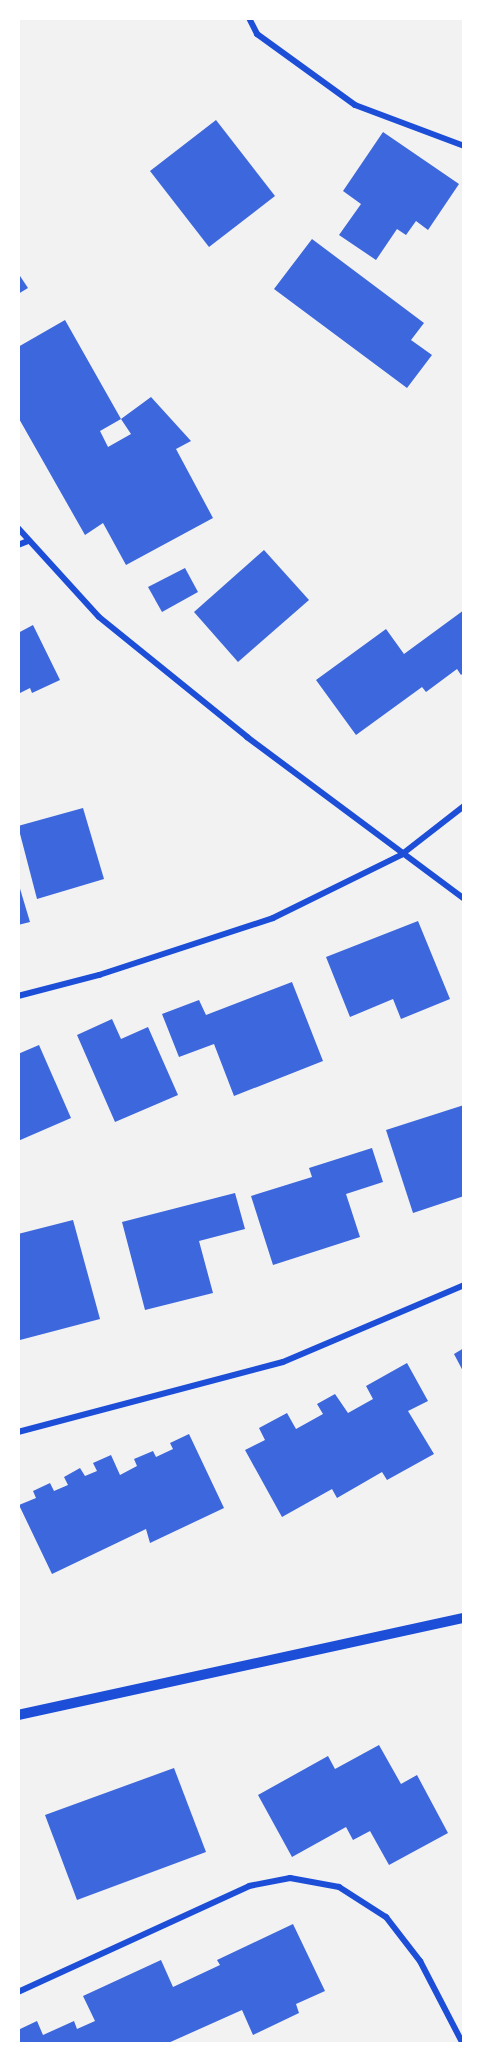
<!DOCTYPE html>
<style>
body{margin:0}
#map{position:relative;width:482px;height:2062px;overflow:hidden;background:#f2f2f2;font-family:Quicksand,sans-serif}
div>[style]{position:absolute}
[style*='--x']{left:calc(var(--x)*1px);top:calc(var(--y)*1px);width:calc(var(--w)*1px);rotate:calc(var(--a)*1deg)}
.building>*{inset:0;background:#3d67dc}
.minor>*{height:6px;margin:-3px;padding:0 3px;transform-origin:3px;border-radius:3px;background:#1d4ed8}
.tertiary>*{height:10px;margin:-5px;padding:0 5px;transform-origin:5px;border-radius:5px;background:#1d4ed8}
span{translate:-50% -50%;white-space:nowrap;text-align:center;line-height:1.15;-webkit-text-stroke:5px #fff;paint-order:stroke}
.frame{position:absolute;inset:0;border:20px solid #fff;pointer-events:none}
</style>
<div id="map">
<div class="building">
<div style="clip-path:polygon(216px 120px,275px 196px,209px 247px,150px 171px)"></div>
<div style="clip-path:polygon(383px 132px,459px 184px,428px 230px,416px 221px,406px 235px,397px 229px,376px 260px,339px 235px,361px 204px,343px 191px)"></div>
<div style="clip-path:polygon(312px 239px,424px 323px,411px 340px,432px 355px,407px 388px,274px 289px)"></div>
<div style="clip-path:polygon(18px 273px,28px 288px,18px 294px)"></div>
<div style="clip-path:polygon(65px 320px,121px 419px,100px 431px,108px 447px,131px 434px,121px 419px,151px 397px,191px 441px,176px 449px,213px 518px,126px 565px,103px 523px,85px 535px,18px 417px,18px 347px)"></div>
<div style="clip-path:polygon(264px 550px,309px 600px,238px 662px,194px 612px)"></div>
<div style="clip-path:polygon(185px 568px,198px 592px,162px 612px,148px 587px)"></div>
<div style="clip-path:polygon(464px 610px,464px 672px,461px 675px,457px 669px,426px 692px,422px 687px,356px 735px,316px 680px,386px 629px,404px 654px)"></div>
<div style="clip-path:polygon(33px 625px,60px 680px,32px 693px,30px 688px,18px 694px,18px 633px)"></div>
<div style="clip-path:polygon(83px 808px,104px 879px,37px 899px,18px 826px)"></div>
<div style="clip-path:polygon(18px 882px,30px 922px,18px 925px)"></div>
<div style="clip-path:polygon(418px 921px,450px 999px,401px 1019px,393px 999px,350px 1017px,326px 957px)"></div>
<div style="clip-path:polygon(292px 982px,323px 1061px,234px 1096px,214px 1044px,179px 1057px,162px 1014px,199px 1000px,206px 1015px)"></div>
<div style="clip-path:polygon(112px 1019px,121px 1039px,148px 1027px,178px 1095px,115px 1122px,77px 1035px)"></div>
<div style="clip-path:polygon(39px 1045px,71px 1118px,18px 1141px,18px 1054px)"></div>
<div style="clip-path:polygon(464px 1105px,464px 1196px,413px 1213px,386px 1130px)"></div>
<div style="clip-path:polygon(372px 1148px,383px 1182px,346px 1194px,360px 1237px,273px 1265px,251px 1196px,312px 1177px,309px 1168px)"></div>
<div style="clip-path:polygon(235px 1193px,245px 1229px,199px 1241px,213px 1293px,145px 1310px,122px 1222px)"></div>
<div style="clip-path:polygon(73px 1220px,100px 1319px,20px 1340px,18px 1234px)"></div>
<div style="clip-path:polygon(464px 1348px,464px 1373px,454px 1354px)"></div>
<div style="clip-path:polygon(407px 1363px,428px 1401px,408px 1411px,434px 1454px,387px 1480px,382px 1472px,337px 1498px,332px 1489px,282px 1517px,245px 1450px,265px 1440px,259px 1428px,287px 1413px,296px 1429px,323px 1414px,317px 1404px,335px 1394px,348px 1413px,373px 1399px,366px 1386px)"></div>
<div style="clip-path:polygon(189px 1434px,224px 1508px,150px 1543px,146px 1529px,52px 1574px,19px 1505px,36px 1498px,33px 1491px,50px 1483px,54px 1491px,68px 1485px,64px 1477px,80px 1468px,85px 1476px,97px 1471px,93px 1463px,111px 1455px,120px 1475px,137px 1466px,134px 1459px,153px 1451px,156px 1457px,173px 1449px,170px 1443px)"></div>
<div style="clip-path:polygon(379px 1745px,401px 1784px,417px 1775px,448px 1833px,389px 1865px,370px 1831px,353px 1840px,346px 1827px,292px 1857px,258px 1795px,328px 1756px,335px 1769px)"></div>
<div style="clip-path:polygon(174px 1768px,206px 1852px,77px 1900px,45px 1815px)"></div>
<div style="clip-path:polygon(293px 1924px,325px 1991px,296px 2004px,299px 2013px,253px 2035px,242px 2010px,166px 2044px,18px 2044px,18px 2030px,37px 2021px,43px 2035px,74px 2021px,77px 2029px,95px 2021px,83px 1996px,161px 1960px,173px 1987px,220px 1965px,217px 1960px)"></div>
</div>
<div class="minor">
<div style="--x:249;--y:18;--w:18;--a:63"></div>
<div style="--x:257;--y:34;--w:121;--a:35.9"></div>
<div style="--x:355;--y:105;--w:116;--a:20.6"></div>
<div style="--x:18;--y:528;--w:120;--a:47.7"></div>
<div style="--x:99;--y:617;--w:191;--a:39"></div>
<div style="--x:247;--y:737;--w:271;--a:36.7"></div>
<div style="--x:18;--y:545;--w:11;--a:-22"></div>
<div style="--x:18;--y:996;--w:84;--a:-14.5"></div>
<div style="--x:99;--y:975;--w:183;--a:-18.1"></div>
<div style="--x:273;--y:918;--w:143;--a:-26.2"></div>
<div style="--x:401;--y:855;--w:80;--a:-37.9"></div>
<div style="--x:18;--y:1432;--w:274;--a:-14.8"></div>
<div style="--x:283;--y:1362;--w:197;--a:-23"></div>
<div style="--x:18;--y:1992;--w:254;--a:-24.6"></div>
<div style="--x:249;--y:1886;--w:42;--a:-11"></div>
<div style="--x:290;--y:1878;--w:50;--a:10.4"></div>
<div style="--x:339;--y:1887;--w:56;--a:32.6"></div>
<div style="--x:386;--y:1917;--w:56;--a:52.3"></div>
<div style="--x:420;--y:1961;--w:93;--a:62.6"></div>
</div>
<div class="tertiary">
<div style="--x:18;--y:1715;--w:456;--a:-12.3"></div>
</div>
<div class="frame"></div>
</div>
